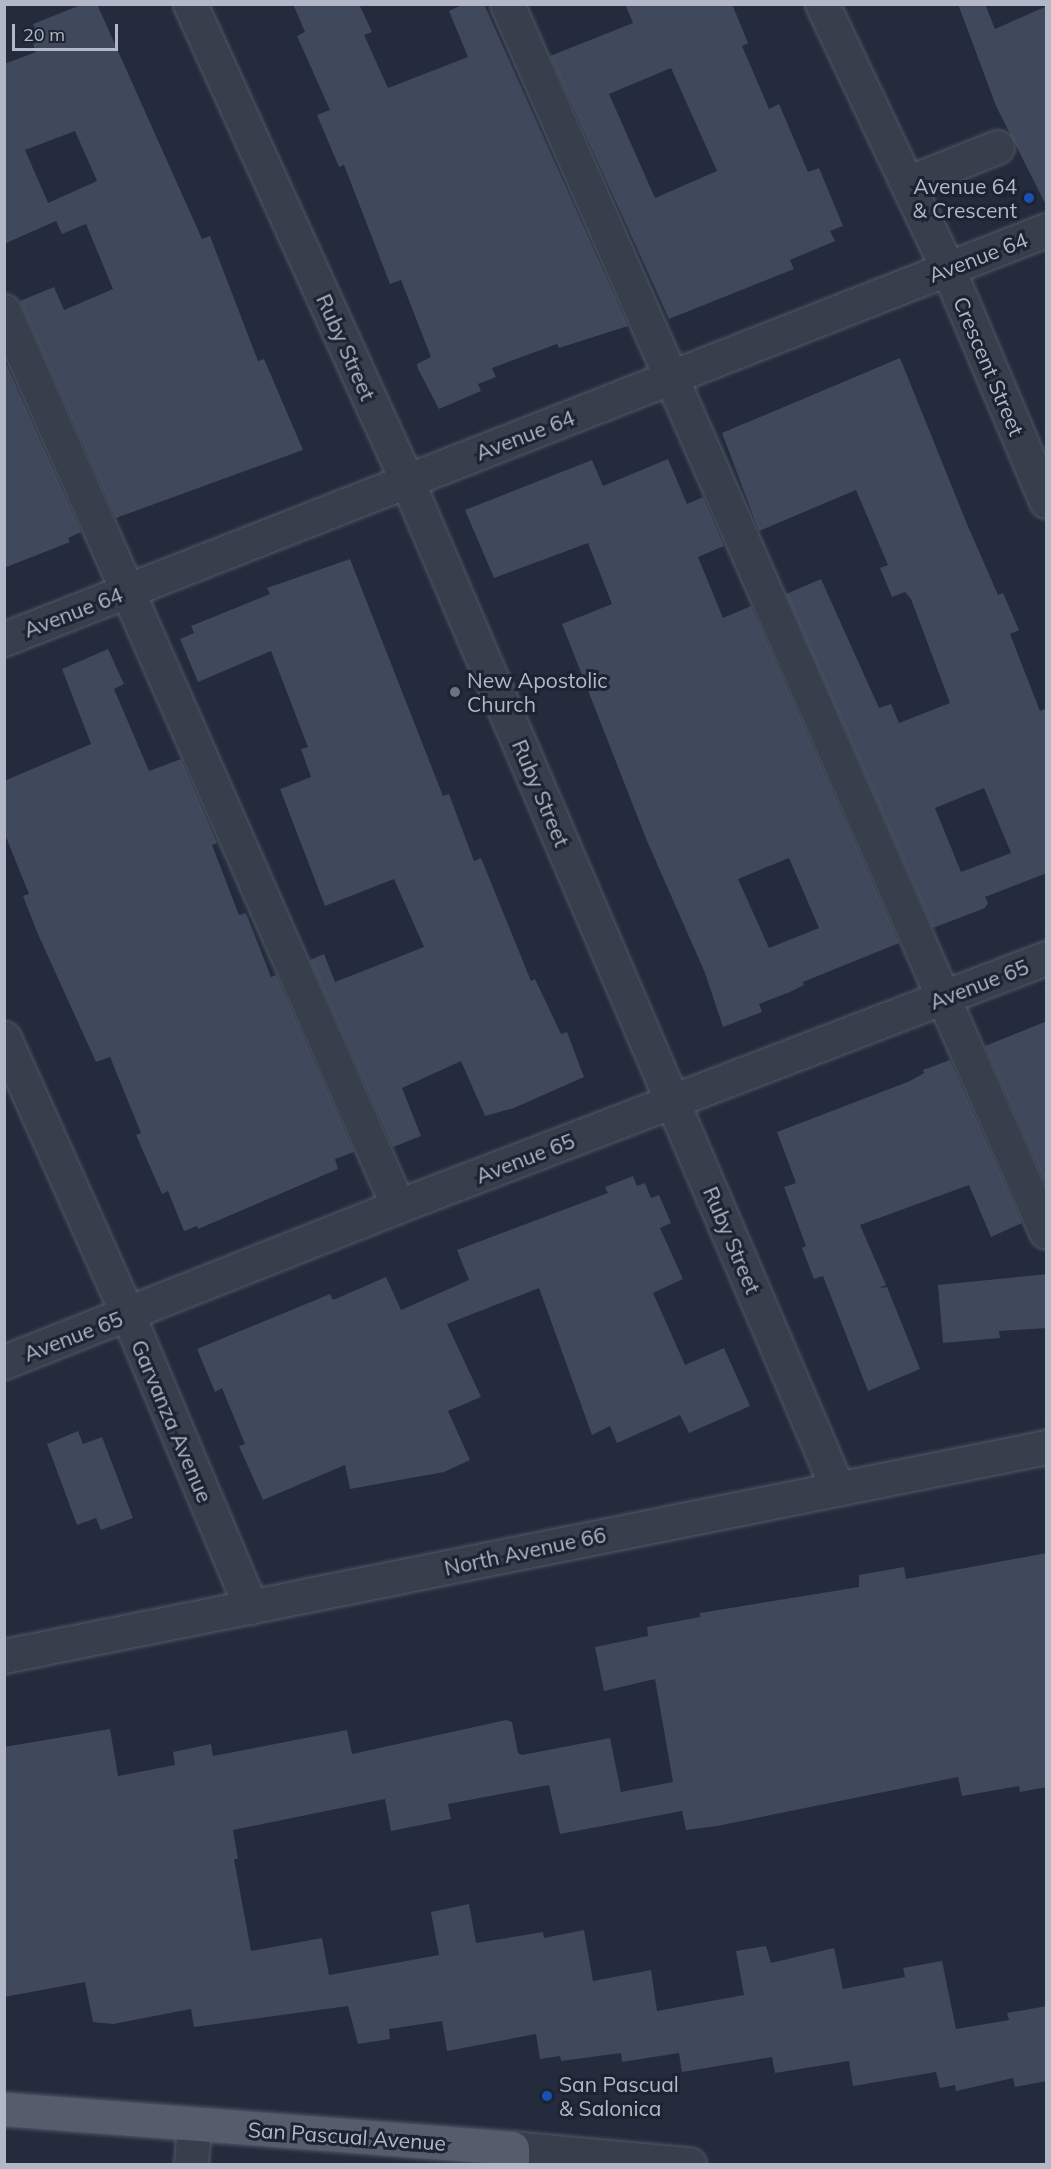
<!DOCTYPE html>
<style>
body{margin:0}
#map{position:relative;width:1051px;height:2169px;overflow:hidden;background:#232b3c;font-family:Mulish,sans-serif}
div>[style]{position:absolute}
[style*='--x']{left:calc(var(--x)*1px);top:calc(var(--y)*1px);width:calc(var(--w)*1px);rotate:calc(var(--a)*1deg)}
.building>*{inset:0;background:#3f495b}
.roads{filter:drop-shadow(0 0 2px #525867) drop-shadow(0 0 2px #525867)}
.minor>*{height:33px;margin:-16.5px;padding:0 16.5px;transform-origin:16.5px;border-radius:16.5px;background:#373e4c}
.major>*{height:33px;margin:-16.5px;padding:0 16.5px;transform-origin:16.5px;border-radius:16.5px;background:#555c6c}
.dots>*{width:16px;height:16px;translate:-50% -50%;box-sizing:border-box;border:3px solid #1c2331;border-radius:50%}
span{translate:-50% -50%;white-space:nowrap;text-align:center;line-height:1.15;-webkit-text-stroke:6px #1c2331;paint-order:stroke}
.poi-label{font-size:21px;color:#b2b8c8}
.right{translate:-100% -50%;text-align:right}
.left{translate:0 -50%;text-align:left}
.street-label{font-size:21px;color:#b2b8c8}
.frame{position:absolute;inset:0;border:6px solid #b2b8c8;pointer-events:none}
.scale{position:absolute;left:12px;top:24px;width:106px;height:27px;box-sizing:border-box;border:3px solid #b2b8c8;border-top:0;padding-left:8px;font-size:18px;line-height:21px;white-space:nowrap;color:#b2b8c8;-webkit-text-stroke:4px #1c2331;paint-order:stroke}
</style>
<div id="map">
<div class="building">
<div style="clip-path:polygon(83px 4px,97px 4px,202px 239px,210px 236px,258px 361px,264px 359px,303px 450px,116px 518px,20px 301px,54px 287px,64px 310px,113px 289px,86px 224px,62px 234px,48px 203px,97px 181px,75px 131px,25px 150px,56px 221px,4px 244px,4px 64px,36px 52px,33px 44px,40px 41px,33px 24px)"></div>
<div style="clip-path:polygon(293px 4px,359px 4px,372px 32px,364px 35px,388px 88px,468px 57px,449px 11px,464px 4px,484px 4px,628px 326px,559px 348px,557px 344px,492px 368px,496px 377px,478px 384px,481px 391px,439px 409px,418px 369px,417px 364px,431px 357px,401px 280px,390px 284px,344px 165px,339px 167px,317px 115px,330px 110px,297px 36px,305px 32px)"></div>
<div style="clip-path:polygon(evenodd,625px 4px,732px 4px,748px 43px,742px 46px,769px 109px,779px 104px,808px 172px,819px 168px,843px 226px,830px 231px,835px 241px,790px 260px,794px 269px,669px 319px,550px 56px,633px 23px,625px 4px,671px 68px,717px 171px,655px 198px,609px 94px,671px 68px)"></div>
<div style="clip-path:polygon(958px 4px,985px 4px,995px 29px,1047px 6px,1047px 207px,996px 106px)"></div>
<div style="clip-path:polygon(evenodd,900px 358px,967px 524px,998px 595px,1003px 593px,1019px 630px,1010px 634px,1040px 711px,1047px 708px,1047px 873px,985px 897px,988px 903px,985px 908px,933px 928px,786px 594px,821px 579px,879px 708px,891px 704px,899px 723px,950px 703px,911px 599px,905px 592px,892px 597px,880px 568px,888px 565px,856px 490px,759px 531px,722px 433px,900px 358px,984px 788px,1011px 853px,961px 872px,935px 808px,984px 788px)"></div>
<div style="clip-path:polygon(4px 359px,81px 532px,68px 538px,70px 542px,4px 568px)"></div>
<div style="clip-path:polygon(evenodd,668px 459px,687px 504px,703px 497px,724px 546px,698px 557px,723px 618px,751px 606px,899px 943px,803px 982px,804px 985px,790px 992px,759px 1004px,762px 1012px,723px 1027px,705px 973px,647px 841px,562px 624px,612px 604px,588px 543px,494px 578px,465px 510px,592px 460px,603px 486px,668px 459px,789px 858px,819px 928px,769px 948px,738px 879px,789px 858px)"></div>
<div style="clip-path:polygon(350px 559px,443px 796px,449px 794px,474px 861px,481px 858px,531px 981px,535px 979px,561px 1034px,567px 1032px,584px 1077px,514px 1108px,485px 1116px,461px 1061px,402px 1088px,421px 1136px,393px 1147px,310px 960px,324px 954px,335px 982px,424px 947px,394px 879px,325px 906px,280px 789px,311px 777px,301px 749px,308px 747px,271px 651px,198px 682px,180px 639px,194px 633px,191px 626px,270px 594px,267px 588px)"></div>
<div style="clip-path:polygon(108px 649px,124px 684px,114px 689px,149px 771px,181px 759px,217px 843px,212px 845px,239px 915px,246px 913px,271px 977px,276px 975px,354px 1152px,335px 1159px,338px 1169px,198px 1229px,197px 1226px,184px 1231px,168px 1191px,162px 1194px,136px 1135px,141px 1133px,110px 1057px,96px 1062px,37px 932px,23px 896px,29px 894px,4px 832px,4px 781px,91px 744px,62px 669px)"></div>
<div style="clip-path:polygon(1047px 1021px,1047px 1179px,1044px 1180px,985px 1046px)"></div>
<div style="clip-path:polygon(950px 1060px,1022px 1223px,991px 1237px,969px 1185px,860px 1225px,886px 1285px,879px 1288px,887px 1287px,920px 1369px,868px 1391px,823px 1276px,814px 1279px,802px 1248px,806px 1246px,784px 1187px,796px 1183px,777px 1132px,910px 1081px,924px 1073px,923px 1070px)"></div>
<div style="clip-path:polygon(633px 1176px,637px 1186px,645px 1183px,651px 1198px,659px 1195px,671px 1223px,660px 1228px,683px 1279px,653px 1293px,685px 1365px,724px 1348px,750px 1406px,689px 1433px,680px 1415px,617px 1443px,610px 1426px,592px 1435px,539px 1288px,447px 1324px,481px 1397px,448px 1411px,470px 1460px,444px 1472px,350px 1489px,345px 1465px,263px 1500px,239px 1446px,245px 1444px,222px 1388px,215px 1392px,197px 1349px,330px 1294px,333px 1300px,386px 1277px,401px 1310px,469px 1280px,457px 1250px,608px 1193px,605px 1187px)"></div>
<div style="clip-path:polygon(1047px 1274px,1047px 1328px,999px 1331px,1000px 1338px,943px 1343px,938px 1285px)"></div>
<div style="clip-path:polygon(78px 1431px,83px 1444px,102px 1437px,133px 1518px,101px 1530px,96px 1518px,77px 1525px,47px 1444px)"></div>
<div style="clip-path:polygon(1047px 1553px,1047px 1787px,1020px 1792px,1019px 1786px,962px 1796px,958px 1777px,717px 1826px,686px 1830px,682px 1811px,560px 1834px,549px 1785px,448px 1804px,451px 1819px,391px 1831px,385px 1799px,233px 1830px,238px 1859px,234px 1859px,251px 1951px,322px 1938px,329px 1975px,439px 1955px,431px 1912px,469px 1904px,476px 1943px,543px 1932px,544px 1938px,584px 1930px,593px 1981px,651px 1970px,657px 2011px,744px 1995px,736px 1951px,766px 1946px,771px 1963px,834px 1948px,843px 1989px,905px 1977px,903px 1968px,942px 1961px,956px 2029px,1009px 2020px,1007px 2013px,1047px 2006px,1047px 2081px,1015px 2087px,1013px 2078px,956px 2091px,955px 2085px,940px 2088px,936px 2072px,853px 2086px,849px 2061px,775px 2073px,772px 2057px,682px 2072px,679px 2053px,622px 2062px,621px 2053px,561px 2061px,560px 2056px,540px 2059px,536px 2034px,447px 2051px,442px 2021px,389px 2029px,390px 2039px,358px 2044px,348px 2006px,194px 2027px,191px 2009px,113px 2024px,93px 2022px,85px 1982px,4px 1997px,4px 1747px,110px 1729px,118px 1776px,175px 1765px,173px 1752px,211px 1744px,213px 1756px,347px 1730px,352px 1754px,506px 1720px,512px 1722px,518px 1753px,522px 1755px,610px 1738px,621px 1792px,673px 1782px,655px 1679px,604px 1691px,595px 1647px,648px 1636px,647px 1627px,700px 1617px,700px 1613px,859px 1587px,859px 1575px,904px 1567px,906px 1579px)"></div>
</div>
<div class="roads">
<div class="minor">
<div style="--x:190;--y:4;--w:524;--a:65.54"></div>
<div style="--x:407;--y:481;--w:1094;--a:66.86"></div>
<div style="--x:507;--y:4;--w:1341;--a:66.3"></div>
<div style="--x:822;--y:4;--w:293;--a:64.6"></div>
<div style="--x:948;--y:269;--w:252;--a:67.1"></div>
<div style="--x:907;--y:183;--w:97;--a:-21.8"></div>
<div style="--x:4;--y:311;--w:978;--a:66.24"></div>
<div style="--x:4;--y:639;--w:1119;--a:-21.43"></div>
<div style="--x:4;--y:1038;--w:303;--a:65.9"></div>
<div style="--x:128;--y:1315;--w:317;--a:67.2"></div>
<div style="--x:4;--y:1362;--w:424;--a:-21.6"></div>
<div style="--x:398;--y:1206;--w:694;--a:-20.94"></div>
<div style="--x:4;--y:1656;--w:1063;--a:-11.34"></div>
<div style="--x:512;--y:2148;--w:178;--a:5.2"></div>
<div style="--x:191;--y:2164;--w:40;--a:-85.7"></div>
</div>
<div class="major">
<div style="--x:4;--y:2109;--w:509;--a:4.39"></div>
<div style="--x:512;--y:2148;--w:16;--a:90"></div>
</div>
</div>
<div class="dots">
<div style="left:1029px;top:198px;background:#1a4fb4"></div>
<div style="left:455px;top:692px;background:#6b7280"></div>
<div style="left:547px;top:2096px;background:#1a4fb4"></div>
</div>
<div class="poi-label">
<span class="right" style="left:1017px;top:198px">Avenue 64<br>&amp; Crescent</span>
<span class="left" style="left:467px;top:692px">New Apostolic<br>Church</span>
<span class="left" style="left:559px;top:2096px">San Pascual<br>&amp; Salonica</span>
</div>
<div class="street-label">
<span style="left:978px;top:257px;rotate:-21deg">Avenue 64</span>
<span style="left:346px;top:347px;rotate:66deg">Ruby Street</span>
<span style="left:989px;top:366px;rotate:67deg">Crescent Street</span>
<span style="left:525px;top:435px;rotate:-21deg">Avenue 64</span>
<span style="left:73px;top:612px;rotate:-21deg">Avenue 64</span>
<span style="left:541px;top:793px;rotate:67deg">Ruby Street</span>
<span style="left:979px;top:984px;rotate:-21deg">Avenue 65</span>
<span style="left:525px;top:1158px;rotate:-21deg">Avenue 65</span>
<span style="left:732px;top:1240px;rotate:67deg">Ruby Street</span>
<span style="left:73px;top:1336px;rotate:-21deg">Avenue 65</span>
<span style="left:172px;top:1421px;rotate:67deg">Garvanza Avenue</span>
<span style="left:525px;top:1551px;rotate:-12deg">North Avenue 66</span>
<span style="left:347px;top:2136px;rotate:4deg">San Pascual Avenue</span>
</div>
<div class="frame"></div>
<div class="scale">20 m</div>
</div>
